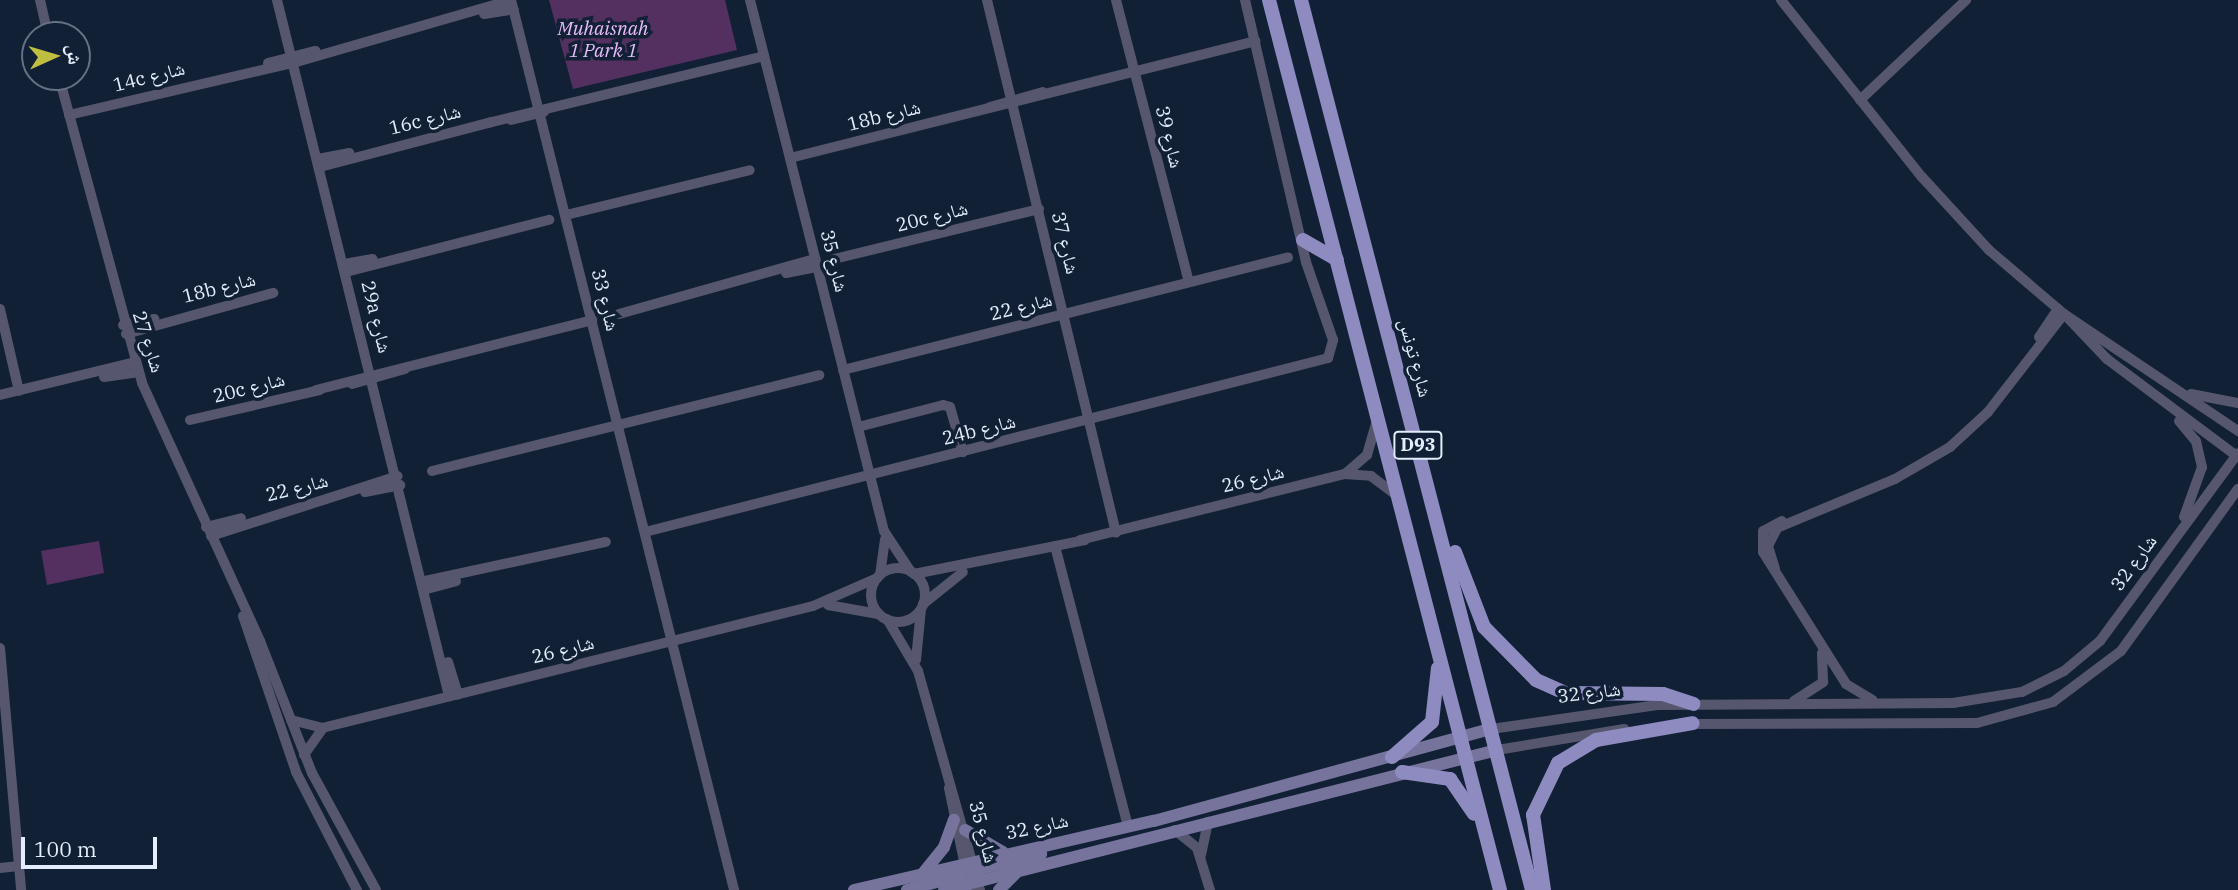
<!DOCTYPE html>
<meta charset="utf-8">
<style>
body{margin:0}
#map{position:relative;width:2238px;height:890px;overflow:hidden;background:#112035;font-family:"IBM Plex Serif","Noto Naskh Arabic",serif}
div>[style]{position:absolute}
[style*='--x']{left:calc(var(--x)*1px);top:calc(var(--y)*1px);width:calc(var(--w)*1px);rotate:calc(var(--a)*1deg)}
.green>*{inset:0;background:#543061}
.street>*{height:10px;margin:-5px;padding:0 5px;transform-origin:5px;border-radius:5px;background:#57566f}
.street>.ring{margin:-5px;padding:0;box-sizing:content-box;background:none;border:10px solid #57566f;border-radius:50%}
.secondary>*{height:12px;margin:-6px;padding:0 6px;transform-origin:6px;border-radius:6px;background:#76749d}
.primary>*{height:14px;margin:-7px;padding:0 7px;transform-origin:7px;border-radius:7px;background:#8e8bc1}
span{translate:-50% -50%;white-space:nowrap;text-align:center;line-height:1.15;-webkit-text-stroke:7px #112035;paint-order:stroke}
.shield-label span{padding:2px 5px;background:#112035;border:2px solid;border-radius:5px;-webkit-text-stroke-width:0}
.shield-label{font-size:18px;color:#e3edfc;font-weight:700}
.park-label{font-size:19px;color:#eabcfb;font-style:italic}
.street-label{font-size:19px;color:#e3edfc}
.north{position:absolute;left:21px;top:21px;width:70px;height:70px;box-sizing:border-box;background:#112035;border:2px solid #657285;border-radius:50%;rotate:86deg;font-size:19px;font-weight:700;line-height:28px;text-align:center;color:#e3edfc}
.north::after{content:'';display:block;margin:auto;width:24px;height:32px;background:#bfbe41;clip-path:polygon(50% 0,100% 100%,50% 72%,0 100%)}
.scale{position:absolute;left:21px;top:837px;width:136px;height:32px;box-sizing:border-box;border:4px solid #e3edfc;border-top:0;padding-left:9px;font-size:21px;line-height:24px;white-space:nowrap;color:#e3edfc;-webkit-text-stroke:5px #112035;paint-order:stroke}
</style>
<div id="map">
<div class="green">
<div style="clip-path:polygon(549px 0,725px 0,737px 50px,573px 89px)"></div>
<div style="clip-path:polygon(99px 541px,104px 573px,47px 585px,41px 551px)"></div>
</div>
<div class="street">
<div style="--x:40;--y:0;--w:36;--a:77"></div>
<div style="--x:277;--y:0;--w:717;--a:76.12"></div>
<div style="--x:511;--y:0;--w:918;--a:75.93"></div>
<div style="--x:750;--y:0;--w:548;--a:75.84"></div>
<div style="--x:884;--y:531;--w:49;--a:56.6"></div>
<div style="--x:987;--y:0;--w:548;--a:76.39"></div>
<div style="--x:1116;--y:0;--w:291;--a:75.5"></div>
<div style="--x:1781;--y:0;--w:226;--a:51.5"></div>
<div style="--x:1922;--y:177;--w:99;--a:47.5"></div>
<div style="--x:1989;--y:250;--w:99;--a:40.5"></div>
<div style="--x:2064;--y:314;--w:210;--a:33.9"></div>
<div style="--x:484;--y:14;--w:30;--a:-9"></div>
<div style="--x:268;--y:63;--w:49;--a:-14.3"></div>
<div style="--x:59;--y:77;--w:317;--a:74.8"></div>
<div style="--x:142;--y:383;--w:284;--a:65.4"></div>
<div style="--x:260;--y:641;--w:142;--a:68.5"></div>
<div style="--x:312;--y:773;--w:133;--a:61.3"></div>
<div style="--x:1860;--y:100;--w:146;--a:-43.3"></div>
<div style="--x:990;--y:107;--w:55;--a:-15.8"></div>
<div style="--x:69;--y:115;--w:230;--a:-13.1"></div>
<div style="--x:293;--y:63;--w:227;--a:-16.1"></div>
<div style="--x:511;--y:120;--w:34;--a:-14"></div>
<div style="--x:488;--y:123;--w:284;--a:-13.6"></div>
<div style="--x:790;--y:158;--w:480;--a:-14.1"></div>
<div style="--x:318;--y:159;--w:32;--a:-11"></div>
<div style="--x:320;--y:167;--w:178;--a:-14.7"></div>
<div style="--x:566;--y:215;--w:189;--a:-13.7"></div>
<div style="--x:834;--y:259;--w:211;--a:-13.7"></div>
<div style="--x:344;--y:264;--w:29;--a:-10"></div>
<div style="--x:346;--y:272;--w:210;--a:-14.4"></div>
<div style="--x:786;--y:273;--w:32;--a:-11"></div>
<div style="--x:0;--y:309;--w:84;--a:77"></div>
<div style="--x:619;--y:314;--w:204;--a:-15.7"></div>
<div style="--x:2067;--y:317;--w:58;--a:46.4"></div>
<div style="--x:2107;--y:359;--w:164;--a:36.8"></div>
<div style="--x:123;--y:325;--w:32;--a:-11"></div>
<div style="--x:126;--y:334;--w:153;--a:-15.6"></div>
<div style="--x:2039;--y:337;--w:34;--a:-56"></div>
<div style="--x:843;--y:370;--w:459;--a:-14.2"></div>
<div style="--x:104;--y:377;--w:34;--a:-8"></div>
<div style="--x:352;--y:384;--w:55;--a:-15.8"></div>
<div style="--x:316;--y:390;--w:285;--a:-14.2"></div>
<div style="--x:2191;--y:394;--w:48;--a:10.8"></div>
<div style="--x:0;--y:395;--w:139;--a:-13.7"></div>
<div style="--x:190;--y:420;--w:133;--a:-13"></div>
<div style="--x:2179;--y:421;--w:26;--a:50"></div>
<div style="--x:2196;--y:441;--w:27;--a:77"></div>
<div style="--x:2202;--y:467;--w:53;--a:109.8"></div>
<div style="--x:858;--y:427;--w:88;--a:-14.5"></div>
<div style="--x:943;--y:405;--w:7;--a:16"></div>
<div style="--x:950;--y:407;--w:47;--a:73.9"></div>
<div style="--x:432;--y:471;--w:399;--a:-13.9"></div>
<div style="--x:1345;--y:474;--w:29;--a:-41"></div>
<div style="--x:1367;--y:455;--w:35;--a:-74"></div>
<div style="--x:365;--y:492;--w:36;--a:-11"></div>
<div style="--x:1782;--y:521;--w:21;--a:152"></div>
<div style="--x:1763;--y:531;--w:21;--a:90"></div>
<div style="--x:1763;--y:552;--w:156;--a:57.8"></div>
<div style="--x:1846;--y:684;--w:31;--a:31"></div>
<div style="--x:206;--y:527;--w:36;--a:-14"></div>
<div style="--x:645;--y:532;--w:705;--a:-14.29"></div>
<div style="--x:1328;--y:358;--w:19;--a:-74"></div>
<div style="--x:1333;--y:340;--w:83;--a:-109.1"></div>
<div style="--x:1306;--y:262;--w:269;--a:-103.1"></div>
<div style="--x:211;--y:536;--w:196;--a:-17.8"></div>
<div style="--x:1080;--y:540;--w:272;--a:-14"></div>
<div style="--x:1344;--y:474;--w:27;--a:4"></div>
<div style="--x:1371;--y:476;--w:31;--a:37"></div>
<div style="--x:1055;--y:546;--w:290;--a:75.4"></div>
<div class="ring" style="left:871px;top:568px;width:44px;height:44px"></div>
<div style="--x:1775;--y:569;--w:24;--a:-107"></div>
<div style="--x:1768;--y:546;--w:20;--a:-63"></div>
<div style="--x:1777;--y:528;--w:128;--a:-22.6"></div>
<div style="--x:1895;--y:479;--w:64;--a:-30.2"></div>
<div style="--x:1950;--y:447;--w:52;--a:-42.6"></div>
<div style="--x:1988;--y:412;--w:124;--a:-52.2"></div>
<div style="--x:914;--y:574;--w:174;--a:-11.2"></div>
<div style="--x:880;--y:575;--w:36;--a:-82"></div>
<div style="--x:425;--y:581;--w:185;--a:-12.2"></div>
<div style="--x:427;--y:589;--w:30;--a:-15"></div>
<div style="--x:923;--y:604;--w:51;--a:-38.7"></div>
<div style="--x:828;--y:605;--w:51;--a:10.2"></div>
<div style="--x:243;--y:616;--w:165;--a:71.2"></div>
<div style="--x:296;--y:772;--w:133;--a:62.7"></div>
<div style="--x:887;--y:619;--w:61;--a:59.2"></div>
<div style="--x:918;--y:671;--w:228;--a:74.2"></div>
<div style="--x:0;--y:648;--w:243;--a:85"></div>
<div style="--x:916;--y:660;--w:51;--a:-84.4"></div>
<div style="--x:448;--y:662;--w:34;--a:73"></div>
<div style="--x:1794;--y:701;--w:35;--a:-33"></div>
<div style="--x:1823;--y:682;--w:29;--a:-92"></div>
<div style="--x:291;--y:720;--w:32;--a:14"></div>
<div style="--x:322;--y:728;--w:506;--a:-13.95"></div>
<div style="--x:813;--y:606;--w:70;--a:-23.6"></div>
<div style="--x:1687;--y:724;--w:290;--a:-0.2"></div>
<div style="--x:1977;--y:723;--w:79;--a:-15.4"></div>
<div style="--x:2053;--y:702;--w:85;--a:-36.9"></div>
<div style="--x:2121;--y:651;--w:200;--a:-54.2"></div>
<div style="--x:1491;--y:729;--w:168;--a:-8.2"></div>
<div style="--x:1657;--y:705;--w:296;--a:-0.4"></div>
<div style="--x:1953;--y:703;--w:70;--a:-9.1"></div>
<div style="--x:2022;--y:692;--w:47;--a:-26.6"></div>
<div style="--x:2064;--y:671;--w:47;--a:-39.8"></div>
<div style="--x:2100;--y:641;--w:233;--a:-53.7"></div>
<div style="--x:1497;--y:750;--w:129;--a:-9.4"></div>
<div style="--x:304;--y:755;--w:32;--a:-55"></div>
<div style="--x:949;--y:788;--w:104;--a:78.4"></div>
<div style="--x:1175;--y:830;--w:28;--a:39"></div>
<div style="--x:1197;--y:848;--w:44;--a:72.8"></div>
<div style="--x:1201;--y:855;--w:34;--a:-78"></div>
<div style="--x:0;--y:868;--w:19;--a:-6"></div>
</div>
<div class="secondary">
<div style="--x:965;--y:830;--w:44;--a:30.1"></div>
<div style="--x:924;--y:872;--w:32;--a:-51"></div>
<div style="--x:944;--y:847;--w:29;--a:-70"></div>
<div style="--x:969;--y:884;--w:18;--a:-56"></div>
<div style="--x:979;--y:869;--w:64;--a:-13.6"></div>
<div style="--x:854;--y:890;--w:308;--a:-13"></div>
<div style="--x:1154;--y:821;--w:349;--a:-15.3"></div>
<div style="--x:907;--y:890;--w:54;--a:-15.1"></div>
<div style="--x:959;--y:876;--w:18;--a:-45"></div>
<div style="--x:944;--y:890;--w:570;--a:-14.21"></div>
<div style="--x:999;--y:890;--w:24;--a:-45"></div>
</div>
<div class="primary">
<div style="--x:1269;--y:0;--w:919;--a:75.45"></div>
<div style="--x:1301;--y:0;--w:919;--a:75.45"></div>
<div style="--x:1303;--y:240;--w:39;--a:30"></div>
<div style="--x:1455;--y:552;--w:80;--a:68.9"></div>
<div style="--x:1484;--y:627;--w:74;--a:45.5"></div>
<div style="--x:1536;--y:680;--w:32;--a:24"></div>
<div style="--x:1565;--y:693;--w:98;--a:0.6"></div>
<div style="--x:1663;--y:694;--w:32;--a:18"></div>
<div style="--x:1392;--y:757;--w:53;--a:-41.2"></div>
<div style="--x:1432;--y:722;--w:54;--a:-83.7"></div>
<div style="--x:1402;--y:772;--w:49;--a:8.3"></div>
<div style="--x:1450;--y:779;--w:42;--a:55.6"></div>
<div style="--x:1544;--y:890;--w:76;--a:-98.3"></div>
<div style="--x:1533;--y:815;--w:58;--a:-64.3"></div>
<div style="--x:1558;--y:763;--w:44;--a:-31.2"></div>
<div style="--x:1596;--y:740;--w:98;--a:-9.9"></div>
</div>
<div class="shield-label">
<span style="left:1418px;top:445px">D93</span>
</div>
<div class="park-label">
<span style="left:603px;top:40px">Muhaisnah<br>1 Park 1</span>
</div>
<div class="street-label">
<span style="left:149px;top:77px;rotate:-14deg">14c شارع</span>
<span style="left:884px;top:116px;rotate:-14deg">18b شارع</span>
<span style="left:425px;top:120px;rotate:-14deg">16c شارع</span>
<span style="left:1169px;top:137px;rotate:76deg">شارع 39</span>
<span style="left:932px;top:217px;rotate:-14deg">20c شارع</span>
<span style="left:1065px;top:243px;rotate:76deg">شارع 37</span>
<span style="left:834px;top:261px;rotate:76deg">شارع 35</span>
<span style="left:219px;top:288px;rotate:-14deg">18b شارع</span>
<span style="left:605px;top:300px;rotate:76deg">شارع 33</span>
<span style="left:1021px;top:307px;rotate:-14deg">شارع 22</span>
<span style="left:376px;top:317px;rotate:76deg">29a شارع</span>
<span style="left:148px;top:342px;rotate:72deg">شارع 27</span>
<span style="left:1415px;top:358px;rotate:75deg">شارع تونس</span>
<span style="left:249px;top:388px;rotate:-14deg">20c شارع</span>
<span style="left:979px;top:430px;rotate:-14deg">24b شارع</span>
<span style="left:1253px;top:479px;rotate:-14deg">شارع 26</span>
<span style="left:297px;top:488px;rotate:-14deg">شارع 22</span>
<span style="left:2134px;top:563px;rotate:-54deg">شارع 32</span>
<span style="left:563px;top:650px;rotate:-14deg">شارع 26</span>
<span style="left:1589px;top:693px;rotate:-7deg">شارع 32</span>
<span style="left:1037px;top:827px;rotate:-12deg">شارع 32</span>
<span style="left:983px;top:832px;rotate:75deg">شارع 35</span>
</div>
<div class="north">ش</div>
<div class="scale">100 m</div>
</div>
